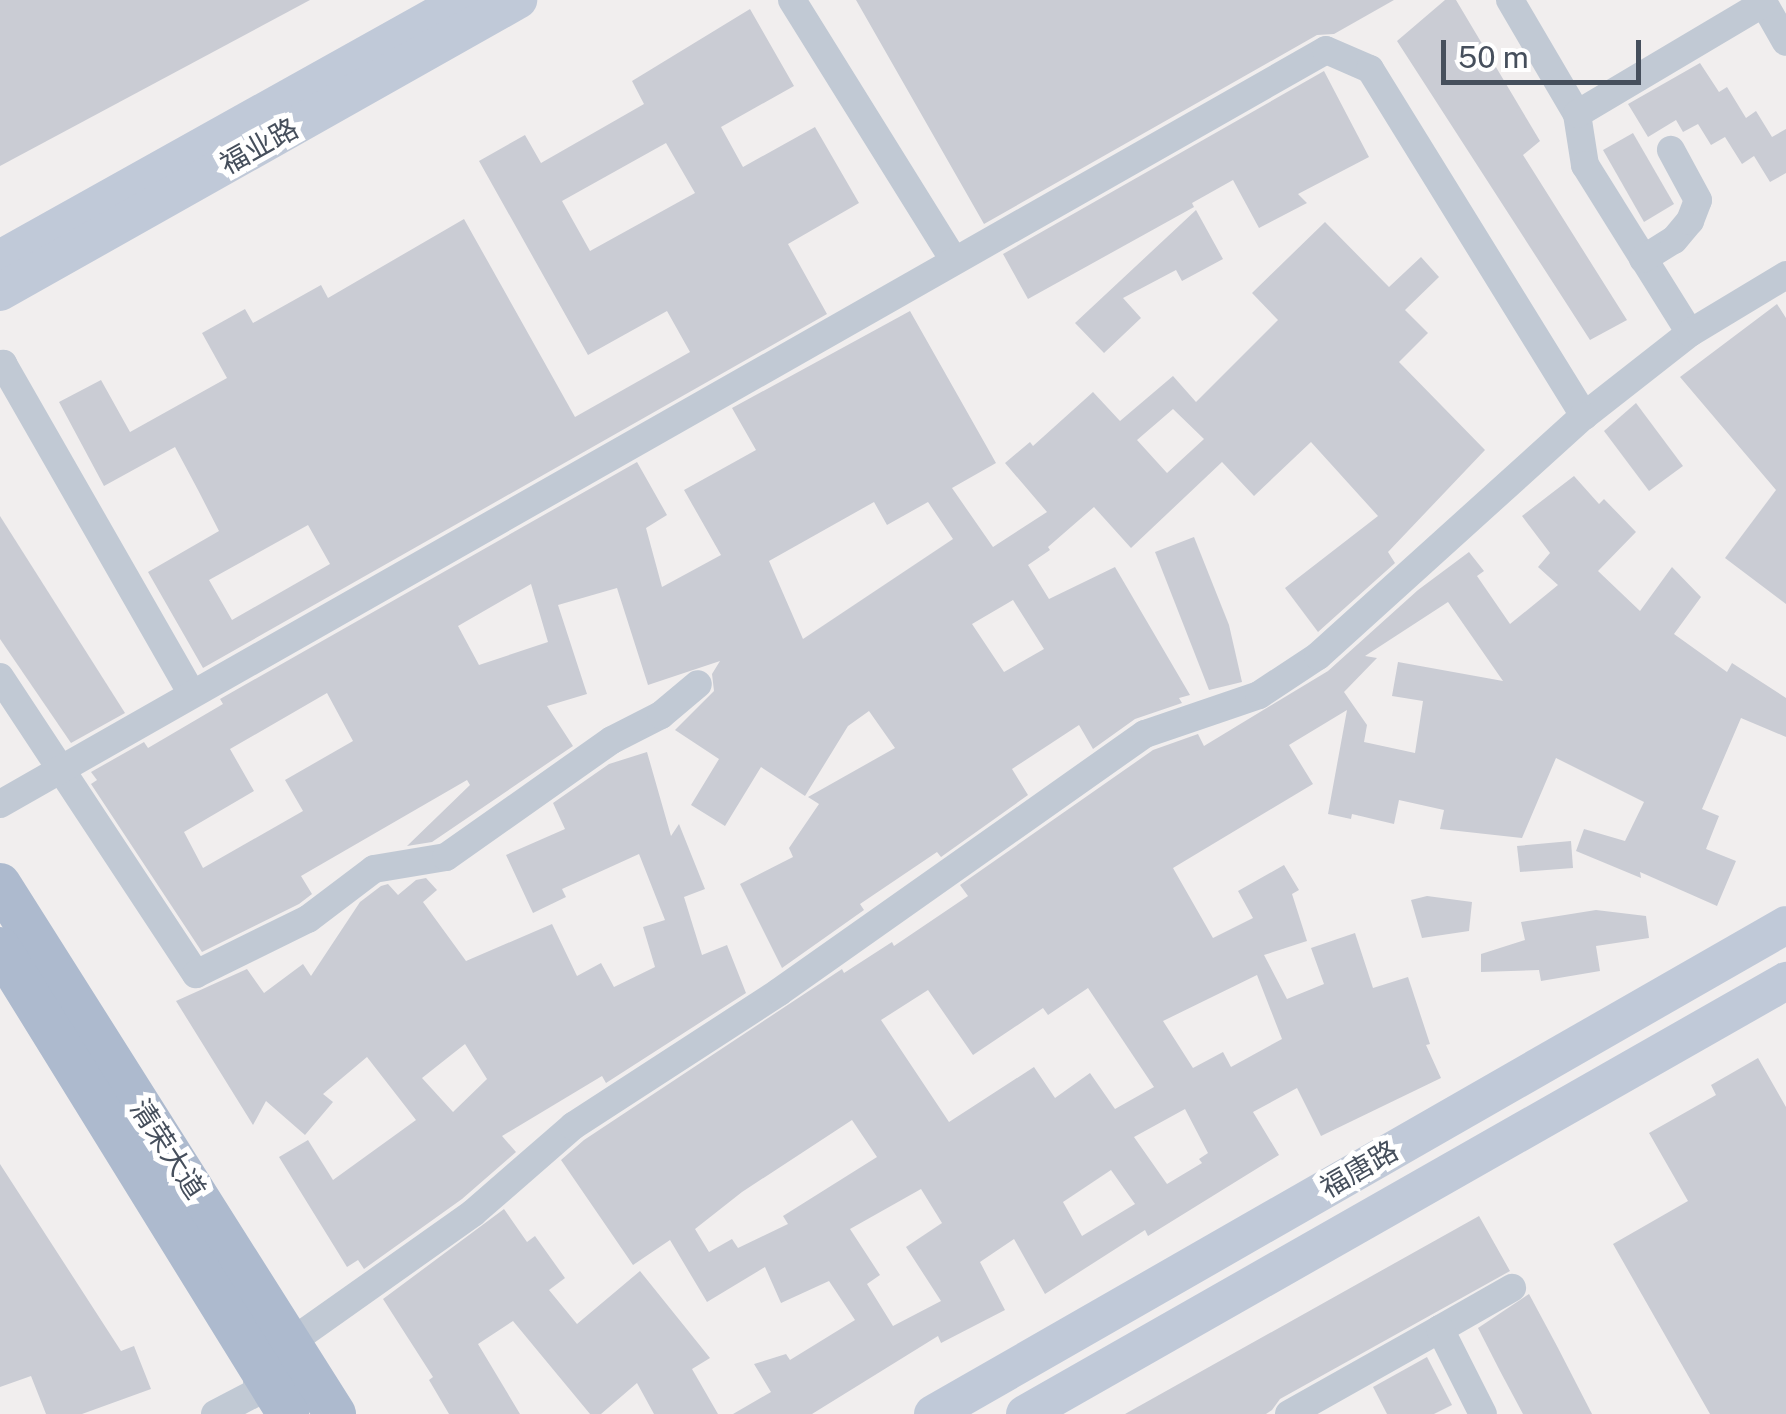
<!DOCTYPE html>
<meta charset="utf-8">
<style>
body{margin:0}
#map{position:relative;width:1786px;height:1414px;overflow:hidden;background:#f1eeee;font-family:"Public Sans","Noto Sans SC",sans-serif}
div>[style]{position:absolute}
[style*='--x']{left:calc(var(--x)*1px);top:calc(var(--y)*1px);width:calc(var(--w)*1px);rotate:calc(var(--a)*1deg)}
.building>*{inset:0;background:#caccd4}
.street>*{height:28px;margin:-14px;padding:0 14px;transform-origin:14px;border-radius:14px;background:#c1c9d4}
.secondary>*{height:38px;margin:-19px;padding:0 19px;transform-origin:19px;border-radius:19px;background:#c0c9d8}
.primary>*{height:42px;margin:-21px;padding:0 21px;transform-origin:21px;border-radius:21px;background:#adbace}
span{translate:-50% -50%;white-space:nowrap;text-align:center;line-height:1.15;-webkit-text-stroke:10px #fff;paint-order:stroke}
.street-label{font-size:28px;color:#464f5c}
.scale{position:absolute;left:1441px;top:40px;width:200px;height:45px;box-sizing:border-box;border:5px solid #464f5c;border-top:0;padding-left:12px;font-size:30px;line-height:35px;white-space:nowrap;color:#464f5c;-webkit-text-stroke:8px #fff;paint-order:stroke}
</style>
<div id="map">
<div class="building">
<div style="clip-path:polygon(0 0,310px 0,0 166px)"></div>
<div style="clip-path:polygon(856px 0,1394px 0,1334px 34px,1317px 35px,984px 224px)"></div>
<div style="clip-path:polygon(1445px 0,1456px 0,1540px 141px,1523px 155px,1627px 320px,1590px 340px,1397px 41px)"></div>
<div style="clip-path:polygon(evenodd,750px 9px,794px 86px,721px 127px,743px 167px,815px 127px,859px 203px,788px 244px,827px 314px,203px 668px,148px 572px,219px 531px,198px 490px,175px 447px,104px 486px,59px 402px,101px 380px,130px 432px,227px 378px,202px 333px,245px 309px,253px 323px,321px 285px,328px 298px,464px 219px,575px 417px,690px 352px,667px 311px,588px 355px,479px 161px,525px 135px,541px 163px,644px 104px,632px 81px,750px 9px,666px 143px,695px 193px,590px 251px,562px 201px,666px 143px,750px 9px,308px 525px,330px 564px,232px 620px,209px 580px,308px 525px)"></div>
<div style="clip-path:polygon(1700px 63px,1719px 92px,1727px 87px,1746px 118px,1756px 111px,1772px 137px,1786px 129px,1786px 173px,1770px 182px,1754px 156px,1742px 164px,1725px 137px,1711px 145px,1698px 124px,1683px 132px,1676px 120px,1648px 137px,1628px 104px)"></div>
<div style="clip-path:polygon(1324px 71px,1369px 157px,1298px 194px,1307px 203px,1259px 228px,1233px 180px,1192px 203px,1194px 207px,1028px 299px,1003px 254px)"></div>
<div style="clip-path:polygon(1633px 133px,1674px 204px,1644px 222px,1603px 150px)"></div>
<div style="clip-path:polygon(1196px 210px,1223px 259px,1182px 281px,1176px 270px,1123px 298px,1141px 318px,1104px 353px,1075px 323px)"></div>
<div style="clip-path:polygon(evenodd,1325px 222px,1389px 287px,1421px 257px,1439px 277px,1405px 310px,1428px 333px,1399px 362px,1485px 450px,1388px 552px,1395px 563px,1318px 632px,1285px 588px,1378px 516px,1311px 442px,1254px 496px,1222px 462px,1131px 548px,1094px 507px,1048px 547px,1050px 550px,1028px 565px,1049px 599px,1115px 567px,1190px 695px,1179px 698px,1182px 703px,1135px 719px,1093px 749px,1079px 725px,1012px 769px,1028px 795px,941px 857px,937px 852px,860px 904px,864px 910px,782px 968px,740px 884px,793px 857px,789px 848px,819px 804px,808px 797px,895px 748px,869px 711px,848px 726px,805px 796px,761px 767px,725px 826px,691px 805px,719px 759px,675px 730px,714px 691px,712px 674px,720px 661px,648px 685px,617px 588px,558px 605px,587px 694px,547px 706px,573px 746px,432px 842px,407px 846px,470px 785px,467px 780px,301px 876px,312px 894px,299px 904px,202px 952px,91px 784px,97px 780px,91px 772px,144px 742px,148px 748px,223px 704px,220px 699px,637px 462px,667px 515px,646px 528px,662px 587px,721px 555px,684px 490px,756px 450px,732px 408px,910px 311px,996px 463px,952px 488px,993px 547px,1047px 512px,1005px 463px,1030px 442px,1033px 446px,1093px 392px,1120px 421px,1173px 376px,1196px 402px,1278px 320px,1252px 293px,1325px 222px,1173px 409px,1204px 439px,1167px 473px,1137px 440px,1173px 409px,1325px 222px,874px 502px,887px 525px,928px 502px,953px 539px,803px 639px,769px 561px,874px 502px,1325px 222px,531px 584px,548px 642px,479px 665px,458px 626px,531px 584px,1325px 222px,1013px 600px,1044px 649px,1004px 672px,972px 624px,1013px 600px,1325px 222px,327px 693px,353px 741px,285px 780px,303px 811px,203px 868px,184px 832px,254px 791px,230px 749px,327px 693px)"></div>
<div style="clip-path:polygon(1777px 304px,1786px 318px,1786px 604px,1725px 558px,1776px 490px,1680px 377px)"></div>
<div style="clip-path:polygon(1636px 403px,1683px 466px,1649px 491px,1604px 431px)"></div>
<div style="clip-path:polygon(evenodd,1574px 476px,1599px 504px,1604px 499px,1636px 532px,1598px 571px,1640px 611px,1672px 567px,1701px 597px,1674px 634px,1727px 672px,1732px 663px,1786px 698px,1786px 737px,1741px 718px,1702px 809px,1719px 816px,1706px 849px,1736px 861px,1717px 906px,1640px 872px,1641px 878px,1576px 851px,1584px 829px,1625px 841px,1644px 802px,1556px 758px,1522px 838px,1440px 829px,1444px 810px,1399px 800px,1394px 824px,1352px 814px,1351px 819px,1328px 814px,1347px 710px,1289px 745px,1313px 784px,1173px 868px,1213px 938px,1253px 918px,1238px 891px,1284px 865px,1299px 890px,1292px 894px,1307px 941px,1264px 955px,1287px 999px,1324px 984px,1311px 948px,1355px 933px,1373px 988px,1408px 977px,1430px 1044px,1426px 1045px,1441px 1078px,1321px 1136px,1297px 1088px,1253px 1112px,1279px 1155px,1148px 1236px,1145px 1230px,1045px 1294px,1014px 1239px,980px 1262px,1005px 1310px,941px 1343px,938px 1336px,812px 1414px,733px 1414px,771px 1392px,754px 1364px,786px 1354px,790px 1360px,855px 1320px,829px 1281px,781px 1303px,765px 1267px,707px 1302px,670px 1240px,633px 1265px,561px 1160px,584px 1140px,842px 969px,844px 973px,892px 942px,894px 946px,968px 896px,960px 885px,1153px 750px,1198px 734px,1204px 746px,1328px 671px,1418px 590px,1469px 552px,1484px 571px,1477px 576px,1510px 624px,1558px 585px,1538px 567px,1550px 553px,1522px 516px,1574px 476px,1448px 602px,1503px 681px,1398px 662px,1392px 696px,1423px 701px,1415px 753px,1364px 742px,1367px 725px,1344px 692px,1377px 658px,1365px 656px,1448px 602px,1574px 476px,1257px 975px,1282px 1039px,1231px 1067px,1223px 1052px,1193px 1068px,1163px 1021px,1257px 975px,1574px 476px,1088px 988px,1154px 1087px,1115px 1109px,1090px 1073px,1055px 1098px,1034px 1067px,949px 1122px,881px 1020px,928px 990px,973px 1055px,1043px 1008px,1048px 1015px,1088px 988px,1574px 476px,1185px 1109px,1208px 1153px,1199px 1159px,1202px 1163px,1167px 1184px,1134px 1137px,1185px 1109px,1574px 476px,852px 1120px,877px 1157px,783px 1216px,788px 1224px,738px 1248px,732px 1239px,709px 1252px,695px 1229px,742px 1192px,852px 1120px,1574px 476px,1111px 1170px,1135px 1204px,1082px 1236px,1063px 1202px,1111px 1170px,1574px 476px,921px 1189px,942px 1223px,906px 1247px,941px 1301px,893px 1326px,867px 1284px,880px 1275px,850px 1229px,921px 1189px)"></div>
<div style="clip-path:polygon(0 516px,125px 713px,71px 743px,0 639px)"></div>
<div style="clip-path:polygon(1194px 537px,1229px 625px,1242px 682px,1209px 690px,1155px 552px)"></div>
<div style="clip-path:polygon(evenodd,647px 752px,671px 836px,679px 824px,705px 889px,684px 897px,702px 955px,727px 945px,746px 993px,606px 1083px,602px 1076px,502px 1136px,516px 1152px,462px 1199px,364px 1269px,358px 1260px,347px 1267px,279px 1157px,308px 1140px,333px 1180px,416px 1120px,367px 1057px,323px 1094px,333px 1102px,305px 1135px,266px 1101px,253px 1125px,176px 1001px,247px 969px,264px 993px,303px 964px,311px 976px,360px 902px,381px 886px,388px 884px,398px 895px,416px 880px,426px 878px,437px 890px,423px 902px,466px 961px,552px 924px,577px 976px,601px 963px,614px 987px,655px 967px,643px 927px,665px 920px,639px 854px,562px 889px,566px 897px,533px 913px,506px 855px,565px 829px,553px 803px,609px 764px,647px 752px,465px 1044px,487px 1079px,453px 1112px,422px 1078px,465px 1044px)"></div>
<div style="clip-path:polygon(1571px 841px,1573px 868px,1520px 872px,1517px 846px)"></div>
<div style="clip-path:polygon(1427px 896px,1472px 902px,1469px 931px,1422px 938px,1411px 900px)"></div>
<div style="clip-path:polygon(1596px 910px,1646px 916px,1649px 938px,1596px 946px,1600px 971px,1541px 981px,1539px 970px,1481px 972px,1481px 954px,1525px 940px,1521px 922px)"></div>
<div style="clip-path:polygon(1758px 1058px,1786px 1107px,1786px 1414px,1710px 1414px,1613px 1244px,1688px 1201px,1649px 1133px,1716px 1095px,1711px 1085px)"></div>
<div style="clip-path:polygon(0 1164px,121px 1351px,134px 1346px,151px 1389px,82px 1414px,46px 1414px,31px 1376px,0 1387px)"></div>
<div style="clip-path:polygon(504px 1209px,527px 1242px,535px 1236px,565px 1278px,549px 1290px,577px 1324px,640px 1271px,710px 1358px,692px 1369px,718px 1414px,654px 1414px,637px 1383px,601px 1414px,590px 1414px,513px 1321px,478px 1344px,520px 1414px,449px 1414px,429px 1380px,433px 1377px,383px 1299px)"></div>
<div style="clip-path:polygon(1479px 1216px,1510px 1271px,1280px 1399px,1272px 1410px,1266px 1414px,1125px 1414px)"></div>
<div style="clip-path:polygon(1529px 1294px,1558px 1348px,1592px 1414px,1523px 1414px,1500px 1371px,1478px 1328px)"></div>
<div style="clip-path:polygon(1427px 1357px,1452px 1405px,1434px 1414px,1387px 1414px,1373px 1387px)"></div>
</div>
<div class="street">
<div style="--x:792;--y:0;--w:306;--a:58.1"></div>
<div style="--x:1510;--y:0;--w:132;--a:59.6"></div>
<div style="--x:1577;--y:114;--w:52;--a:81.1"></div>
<div style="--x:1585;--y:165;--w:198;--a:58"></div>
<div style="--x:1762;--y:0;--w:48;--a:60.3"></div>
<div style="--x:1577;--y:114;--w:217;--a:-30.7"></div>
<div style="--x:1643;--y:259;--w:36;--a:-32"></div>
<div style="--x:1674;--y:240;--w:25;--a:-50"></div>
<div style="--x:1690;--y:221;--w:22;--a:-69"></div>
<div style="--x:1698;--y:200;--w:57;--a:-118.4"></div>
<div style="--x:0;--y:366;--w:4;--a:-34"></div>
<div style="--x:3;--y:364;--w:380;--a:60.2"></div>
<div style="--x:0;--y:677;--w:356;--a:56.6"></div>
<div style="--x:196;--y:974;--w:125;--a:-26.2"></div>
<div style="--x:308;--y:919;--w:83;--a:-37.1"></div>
<div style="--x:374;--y:869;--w:73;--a:-9.5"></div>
<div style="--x:446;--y:857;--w:203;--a:-35.2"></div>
<div style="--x:612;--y:740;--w:55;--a:-27"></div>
<div style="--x:661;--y:715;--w:48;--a:-40"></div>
<div style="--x:0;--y:804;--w:1525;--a:-29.62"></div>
<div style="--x:1326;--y:50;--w:48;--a:23.4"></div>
<div style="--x:1370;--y:69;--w:408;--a:58.3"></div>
<div style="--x:1584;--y:416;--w:135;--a:-38.1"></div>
<div style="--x:1690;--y:333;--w:112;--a:-31.1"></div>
<div style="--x:1440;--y:1329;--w:83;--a:-29.7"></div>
<div style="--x:291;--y:1342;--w:223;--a:-35.3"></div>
<div style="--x:473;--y:1213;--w:133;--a:-41"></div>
<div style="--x:573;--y:1126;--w:246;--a:-33"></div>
<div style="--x:779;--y:992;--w:448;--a:-35.2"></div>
<div style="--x:1145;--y:734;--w:120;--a:-18.9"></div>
<div style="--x:1259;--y:695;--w:71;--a:-33.5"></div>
<div style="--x:1318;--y:656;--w:358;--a:-42.1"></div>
<div style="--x:215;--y:1414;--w:47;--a:-27.6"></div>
<div style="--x:257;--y:1392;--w:28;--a:-90"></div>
<div style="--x:1289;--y:1414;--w:173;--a:-29.4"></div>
<div style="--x:1440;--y:1329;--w:95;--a:63.2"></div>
</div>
<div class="secondary">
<div style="--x:0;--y:259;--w:531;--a:-29.17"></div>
<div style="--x:0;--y:292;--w:595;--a:-29.41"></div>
<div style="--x:933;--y:1414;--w:983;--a:-29.82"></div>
<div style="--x:1025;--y:1414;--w:876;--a:-29.64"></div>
</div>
<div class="primary">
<div style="--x:0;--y:884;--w:627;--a:57.7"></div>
<div style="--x:0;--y:948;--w:548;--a:58.28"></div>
</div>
<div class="street-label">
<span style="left:259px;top:146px;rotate:-29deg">福业路</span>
<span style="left:168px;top:1149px;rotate:57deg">清荣大道</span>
<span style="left:1359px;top:1169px;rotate:-30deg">福唐路</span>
</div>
<div class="scale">50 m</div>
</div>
